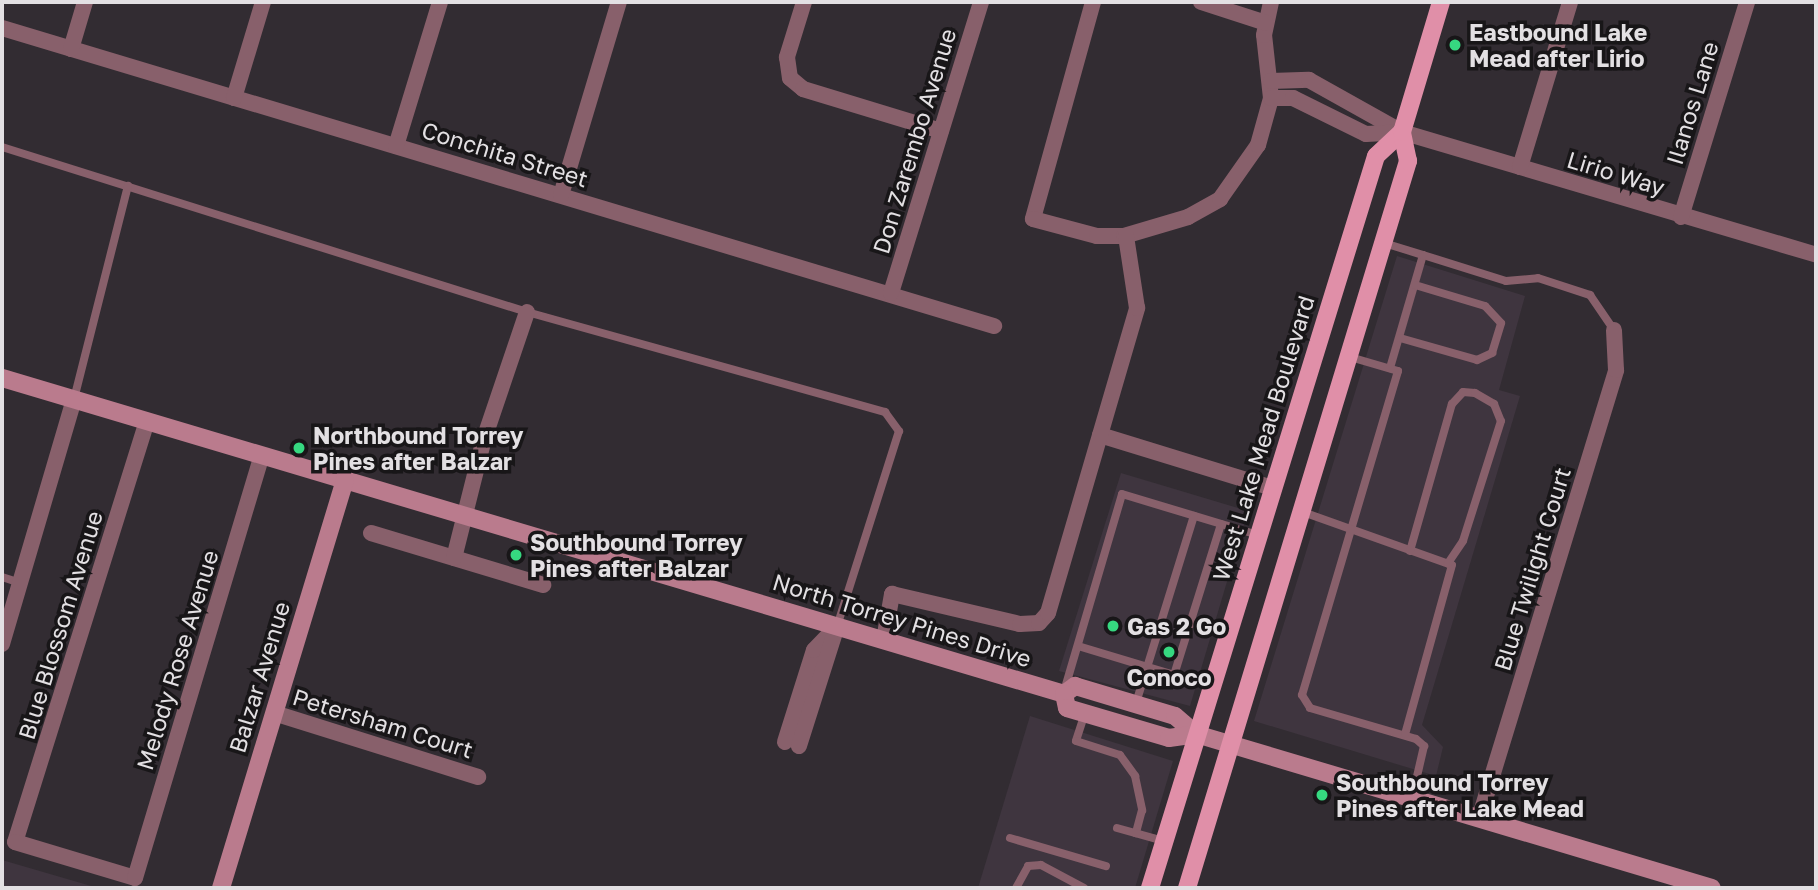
<!DOCTYPE html>
<style>
body{margin:0}
#map{position:relative;width:1818px;height:890px;overflow:hidden;background:#322c32;font-family:"Golos Text",sans-serif}
div>[style]{position:absolute}
[style*='--x']{left:calc(var(--x)*1px);top:calc(var(--y)*1px);width:calc(var(--w)*1px);rotate:calc(var(--a)*1deg)}
.built>*{inset:0;background:#3f353f}
.lane>*{height:8px;margin:-4px;padding:0 4px;transform-origin:4px;border-radius:4px;background:#88606b}
.street>*{height:16px;margin:-8px;padding:0 8px;transform-origin:8px;border-radius:8px;background:#88606b}
.secondary>*{height:18px;margin:-9px;padding:0 9px;transform-origin:9px;border-radius:9px;background:#ba7b8d}
.primary>*{height:18px;margin:-9px;padding:0 9px;transform-origin:9px;border-radius:9px;background:#e08fa8}
.dots>*{width:19px;height:19px;translate:-50% -50%;box-sizing:border-box;border:4px solid #181618;border-radius:50%}
span{translate:-50% -50%;white-space:nowrap;text-align:center;line-height:1.15;-webkit-text-stroke:7px #181618;paint-order:stroke}
.poi-label{font-size:23px;color:#e3e0e3;font-weight:700}
.left{translate:0 -50%;text-align:left}
.street-label{font-size:23px;color:#e3e0e3}
.frame{position:absolute;inset:0;border:4px solid #e3e0e3;pointer-events:none}
</style>
<div id="map">
<div class="built">
<div style="clip-path:polygon(1397px 256px,1525px 296px,1499px 390px,1520px 396px,1422px 725px,1443px 747px,1436px 776px,1254px 721px)"></div>
<div style="clip-path:polygon(1121px 473px,1248px 511px,1190px 706px,1059px 671px)"></div>
<div style="clip-path:polygon(1030px 716px,1173px 761px,1135px 888px,978px 888px)"></div>
<div style="clip-path:polygon(2px 860px,98px 888px,2px 888px)"></div>
</div>
<div class="lane">
<div style="--x:2;--y:147;--w:550;--a:17.45"></div>
<div style="--x:527;--y:312;--w:372;--a:15.6"></div>
<div style="--x:885;--y:412;--w:24;--a:54"></div>
<div style="--x:899;--y:431;--w:205;--a:107.6"></div>
<div style="--x:1384;--y:243;--w:41;--a:17.1"></div>
<div style="--x:1423;--y:255;--w:118;--a:106.3"></div>
<div style="--x:1423;--y:255;--w:87;--a:17.4"></div>
<div style="--x:1506;--y:281;--w:32;--a:-5"></div>
<div style="--x:1538;--y:278;--w:55;--a:18.1"></div>
<div style="--x:1590;--y:295;--w:42;--a:55.6"></div>
<div style="--x:1400;--y:338;--w:80;--a:15.9"></div>
<div style="--x:1477;--y:360;--w:17;--a:-25"></div>
<div style="--x:1492;--y:353;--w:31;--a:-73"></div>
<div style="--x:1501;--y:323;--w:23;--a:-133"></div>
<div style="--x:1485;--y:306;--w:73;--a:-163.3"></div>
<div style="--x:1350;--y:357;--w:50;--a:16.3"></div>
<div style="--x:1398;--y:371;--w:338;--a:106.5"></div>
<div style="--x:1302;--y:695;--w:15;--a:58"></div>
<div style="--x:1310;--y:708;--w:110;--a:16.3"></div>
<div style="--x:1416;--y:739;--w:11;--a:41"></div>
<div style="--x:1424;--y:746;--w:53;--a:103"></div>
<div style="--x:74;--y:399;--w:220;--a:-75.8"></div>
<div style="--x:1300;--y:511;--w:161;--a:19.6"></div>
<div style="--x:1452;--y:565;--w:175;--a:105.5"></div>
<div style="--x:1410;--y:551;--w:153;--a:-74.1"></div>
<div style="--x:1452;--y:404;--w:16;--a:-47"></div>
<div style="--x:1463;--y:392;--w:12;--a:5"></div>
<div style="--x:1475;--y:393;--w:22;--a:30"></div>
<div style="--x:1494;--y:404;--w:18;--a:68"></div>
<div style="--x:1501;--y:421;--w:126;--a:107.6"></div>
<div style="--x:1463;--y:541;--w:27;--a:124"></div>
<div style="--x:2;--y:577;--w:19;--a:18"></div>
<div style="--x:1190;--y:622;--w:40;--a:18"></div>
<div style="--x:1078;--y:646;--w:100;--a:16.8"></div>
<div style="--x:1174;--y:675;--w:158;--a:-72.7"></div>
<div style="--x:1065;--y:688;--w:202;--a:-73.6"></div>
<div style="--x:1122;--y:494;--w:142;--a:16.8"></div>
<div style="--x:1136;--y:703;--w:196;--a:-72.8"></div>
<div style="--x:1085;--y:713;--w:29;--a:108"></div>
<div style="--x:1076;--y:741;--w:46;--a:17.7"></div>
<div style="--x:1120;--y:755;--w:26;--a:54"></div>
<div style="--x:1135;--y:776;--w:35;--a:78"></div>
<div style="--x:1142;--y:810;--w:24;--a:105"></div>
<div style="--x:1117;--y:828;--w:49;--a:15.5"></div>
<div style="--x:1010;--y:838;--w:100;--a:16.3"></div>
<div style="--x:1016;--y:888;--w:25;--a:-61"></div>
<div style="--x:1028;--y:866;--w:13;--a:-4"></div>
<div style="--x:1041;--y:865;--w:49;--a:28.1"></div>
</div>
<div class="street">
<div style="--x:804;--y:2;--w:58;--a:107.2"></div>
<div style="--x:787;--y:57;--w:21;--a:82"></div>
<div style="--x:790;--y:78;--w:17;--a:40"></div>
<div style="--x:803;--y:89;--w:144;--a:16.9"></div>
<div style="--x:1093;--y:2;--w:225;--a:105.5"></div>
<div style="--x:1033;--y:219;--w:66;--a:14.9"></div>
<div style="--x:1097;--y:236;--w:27;--a:0"></div>
<div style="--x:1124;--y:236;--w:67;--a:-16.5"></div>
<div style="--x:1188;--y:217;--w:37;--a:-29"></div>
<div style="--x:1220;--y:199;--w:66;--a:-54.9"></div>
<div style="--x:1258;--y:145;--w:49;--a:-74.5"></div>
<div style="--x:1271;--y:98;--w:63;--a:-96.3"></div>
<div style="--x:1264;--y:35;--w:34;--a:-78"></div>
<div style="--x:1201;--y:2;--w:68;--a:17.9"></div>
<div style="--x:2;--y:28;--w:1036;--a:16.72"></div>
<div style="--x:71;--y:49;--w:49;--a:-73.4"></div>
<div style="--x:1271;--y:81;--w:38;--a:-2"></div>
<div style="--x:1309;--y:80;--w:107;--a:29.2"></div>
<div style="--x:1402;--y:132;--w:432;--a:16.5"></div>
<div style="--x:234;--y:98;--w:100;--a:-73.2"></div>
<div style="--x:1271;--y:98;--w:22;--a:0"></div>
<div style="--x:1293;--y:98;--w:81;--a:26.3"></div>
<div style="--x:1366;--y:134;--w:33;--a:-3"></div>
<div style="--x:396;--y:146;--w:151;--a:-73"></div>
<div style="--x:1520;--y:167;--w:172;--a:-73.1"></div>
<div style="--x:561;--y:195;--w:202;--a:-73.3"></div>
<div style="--x:1681;--y:217;--w:225;--a:-72.9"></div>
<div style="--x:891;--y:293;--w:305;--a:-72.8"></div>
<div style="--x:147;--y:421;--w:441;--a:107.4"></div>
<div style="--x:15;--y:842;--w:125;--a:16.7"></div>
<div style="--x:135;--y:878;--w:441;--a:-73.3"></div>
<div style="--x:1100;--y:435;--w:180;--a:17.1"></div>
<div style="--x:371;--y:533;--w:180;--a:16.8"></div>
<div style="--x:454;--y:558;--w:123;--a:-75.9"></div>
<div style="--x:484;--y:439;--w:134;--a:-71.3"></div>
<div style="--x:884;--y:640;--w:47;--a:-80.1"></div>
<div style="--x:892;--y:594;--w:131;--a:13.2"></div>
<div style="--x:1020;--y:624;--w:19;--a:-3"></div>
<div style="--x:1039;--y:623;--w:13;--a:-48"></div>
<div style="--x:1048;--y:613;--w:318;--a:-73.7"></div>
<div style="--x:1137;--y:308;--w:73;--a:-98.7"></div>
<div style="--x:2;--y:644;--w:255;--a:-73.6"></div>
<div style="--x:274;--y:713;--w:214;--a:17.4"></div>
<div style="--x:785;--y:742;--w:96;--a:-72.5"></div>
<div style="--x:814;--y:650;--w:33;--a:-46"></div>
<div style="--x:837;--y:626;--w:126;--a:107.6"></div>
<div style="--x:1479;--y:819;--w:469;--a:-73"></div>
<div style="--x:1616;--y:370;--w:40;--a:-92.9"></div>
</div>
<div class="secondary">
<div style="--x:2;--y:378;--w:1108;--a:16.57"></div>
<div style="--x:1064;--y:694;--w:14;--a:-36"></div>
<div style="--x:1075;--y:686;--w:104;--a:16.7"></div>
<div style="--x:1175;--y:716;--w:28;--a:41"></div>
<div style="--x:1196;--y:734;--w:538;--a:16.62"></div>
<div style="--x:1064;--y:694;--w:14;--a:78"></div>
<div style="--x:1067;--y:708;--w:106;--a:16.4"></div>
<div style="--x:1169;--y:738;--w:27;--a:-8"></div>
<div style="--x:221;--y:888;--w:426;--a:-73.1"></div>
</div>
<div class="primary">
<div style="--x:1150;--y:888;--w:766;--a:-72.84"></div>
<div style="--x:1376;--y:156;--w:35;--a:-43"></div>
<div style="--x:1187;--y:888;--w:760;--a:-73.09"></div>
<div style="--x:1408;--y:161;--w:30;--a:-102"></div>
<div style="--x:1402;--y:132;--w:136;--a:-73.3"></div>
</div>
<div class="dots">
<div style="left:1455px;top:45px;background:#36d880"></div>
<div style="left:299px;top:448px;background:#36d880"></div>
<div style="left:516px;top:555px;background:#36d880"></div>
<div style="left:1113px;top:626px;background:#36d880"></div>
<div style="left:1169px;top:652px;background:#36d880"></div>
<div style="left:1322px;top:795px;background:#36d880"></div>
</div>
<div class="poi-label">
<span class="left" style="left:1469px;top:45px">Eastbound Lake<br>Mead after Lirio</span>
<span class="left" style="left:313px;top:448px">Northbound Torrey<br>Pines after Balzar</span>
<span class="left" style="left:530px;top:555px">Southbound Torrey<br>Pines after Balzar</span>
<span class="left" style="left:1127px;top:626px">Gas 2 Go</span>
<span style="left:1169px;top:677px">Conoco</span>
<span class="left" style="left:1336px;top:795px">Southbound Torrey<br>Pines after Lake Mead</span>
</div>
<div class="street-label">
<span style="left:1692px;top:103px;rotate:-73deg">Ilanos Lane</span>
<span style="left:914px;top:141px;rotate:-73deg">Don Zarembo Avenue</span>
<span style="left:505px;top:154px;rotate:17deg">Conchita Street</span>
<span style="left:1616px;top:173px;rotate:17deg">Lirio Way</span>
<span style="left:1263px;top:438px;rotate:-73deg">West Lake Mead Boulevard</span>
<span style="left:1532px;top:569px;rotate:-73deg">Blue Twilight Court</span>
<span style="left:902px;top:620px;rotate:17deg">North Torrey Pines Drive</span>
<span style="left:60px;top:625px;rotate:-73deg">Blue Blossom Avenue</span>
<span style="left:177px;top:660px;rotate:-73deg">Melody Rose Avenue</span>
<span style="left:259px;top:677px;rotate:-73deg">Balzar Avenue</span>
<span style="left:383px;top:723px;rotate:17deg">Petersham Court</span>
</div>
<div class="frame"></div>
</div>
